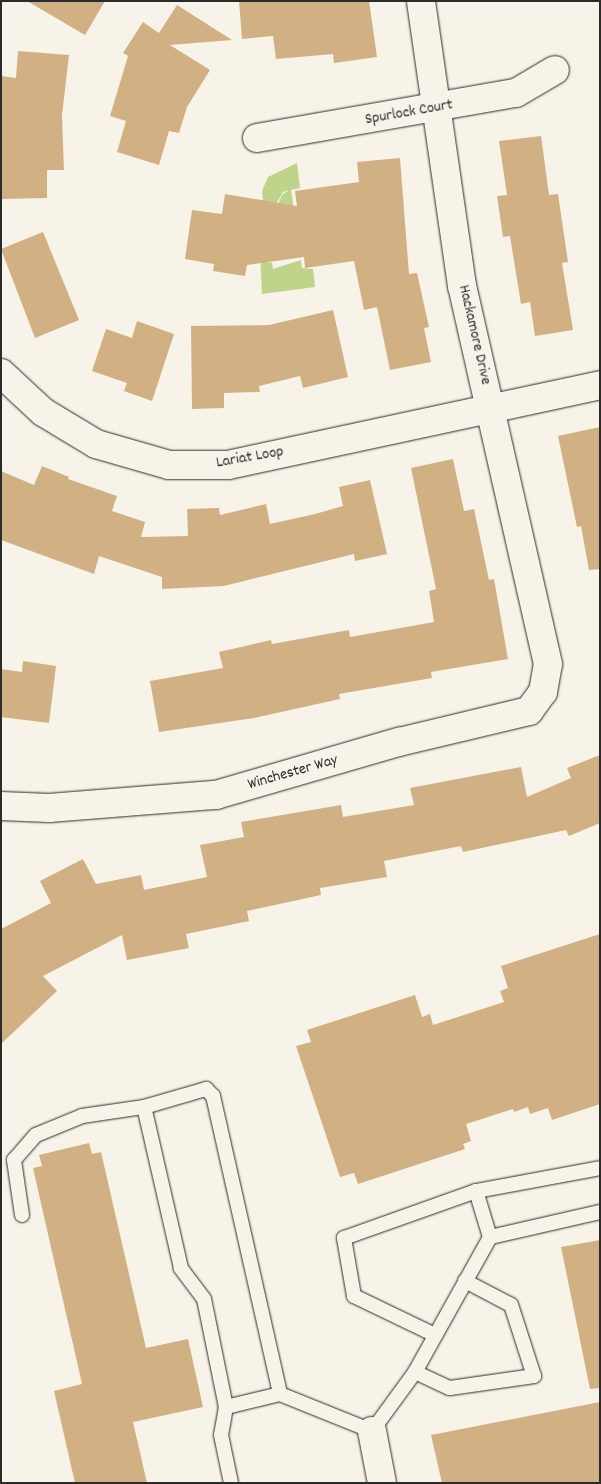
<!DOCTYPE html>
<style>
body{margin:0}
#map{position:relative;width:601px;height:1484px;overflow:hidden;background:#f7f3e8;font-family:Dekko,sans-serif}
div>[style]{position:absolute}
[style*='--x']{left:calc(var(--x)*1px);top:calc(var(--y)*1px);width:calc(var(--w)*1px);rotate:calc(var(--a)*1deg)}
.green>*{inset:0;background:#bdd48a}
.building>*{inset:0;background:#d1b184}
.roads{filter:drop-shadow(0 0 1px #2b2b2b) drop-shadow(0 0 1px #2b2b2b)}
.service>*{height:14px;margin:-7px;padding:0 7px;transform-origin:7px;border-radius:7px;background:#f7f3e8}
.minor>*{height:28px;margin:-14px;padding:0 14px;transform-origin:14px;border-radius:14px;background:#f7f3e8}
span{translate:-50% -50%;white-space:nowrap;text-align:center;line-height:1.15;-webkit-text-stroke:4px #f7f3e8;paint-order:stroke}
.street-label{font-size:16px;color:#2b2b2b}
.frame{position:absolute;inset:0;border:2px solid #2b2b2b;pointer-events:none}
</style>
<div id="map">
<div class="green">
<div style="clip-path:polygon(297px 163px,300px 188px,291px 190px,294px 210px,278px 204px,282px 195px,289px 190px,283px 192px,276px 204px,263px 202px,262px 191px,268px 177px)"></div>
<div style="clip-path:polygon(259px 229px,265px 230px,269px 263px,272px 262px,273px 269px,301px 260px,302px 268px,313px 269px,315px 287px,262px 294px)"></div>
</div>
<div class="building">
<div style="clip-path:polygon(27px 1px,105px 1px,85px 35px)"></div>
<div style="clip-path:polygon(239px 1px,369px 1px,377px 57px,334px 63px,333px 54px,276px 59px,273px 36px,242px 39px)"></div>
<div style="clip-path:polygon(177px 5px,232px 40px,170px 45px,210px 70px,187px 107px,179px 133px,169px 131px,159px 165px,117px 152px,126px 121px,110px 116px,128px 56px,123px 53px,143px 22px,159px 33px)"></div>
<div style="clip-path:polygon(18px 51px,69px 55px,62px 115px,64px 170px,47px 170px,47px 198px,2px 199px,1px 76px,16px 78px)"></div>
<div style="clip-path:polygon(541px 136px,549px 195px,558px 194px,568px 262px,562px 263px,573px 330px,535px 336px,530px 302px,521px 304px,510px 236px,503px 237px,497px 196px,507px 195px,499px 141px)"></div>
<div style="clip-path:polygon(400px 158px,409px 274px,417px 273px,429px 327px,424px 328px,431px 362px,390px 370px,377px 307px,364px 310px,354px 261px,305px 268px,304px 257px,247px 265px,245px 276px,213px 271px,214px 264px,185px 259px,192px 210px,222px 214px,225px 194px,297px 206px,295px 191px,359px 182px,357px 162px)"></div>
<div style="clip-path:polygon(43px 232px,79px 320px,35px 338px,1px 249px)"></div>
<div style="clip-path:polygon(333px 310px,348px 377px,303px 388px,300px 376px,259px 386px,260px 392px,224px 393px,224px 408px,192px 409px,191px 326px,269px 325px)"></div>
<div style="clip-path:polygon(137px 321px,174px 334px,152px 401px,124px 391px,127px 383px,92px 371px,106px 329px,132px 338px)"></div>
<div style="clip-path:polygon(600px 427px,600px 569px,589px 570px,581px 526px,577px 527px,558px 436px)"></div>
<div style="clip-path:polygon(453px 459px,464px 511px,474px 509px,489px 580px,494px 579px,508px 659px,431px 672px,432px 678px,339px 694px,340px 699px,254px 718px,159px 732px,150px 681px,223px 668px,219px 652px,271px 640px,272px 644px,349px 630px,350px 637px,434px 622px,429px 591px,436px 589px,411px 468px)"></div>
<div style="clip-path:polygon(42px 466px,69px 477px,68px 479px,117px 496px,112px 511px,145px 522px,141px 537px,188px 536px,187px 509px,219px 508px,220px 515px,266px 504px,270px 524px,315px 514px,343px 506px,339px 487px,370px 480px,387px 554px,355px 561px,354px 554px,224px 586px,162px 589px,162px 577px,99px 556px,94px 574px,1px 540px,1px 471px,34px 485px)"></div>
<div style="clip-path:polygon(23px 661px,56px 666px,49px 723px,1px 717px,1px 669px,22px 672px)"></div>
<div style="clip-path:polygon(600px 755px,600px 823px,569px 836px,566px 830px,463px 852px,461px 846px,384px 861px,387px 877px,320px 888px,321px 895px,247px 911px,249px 921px,186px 934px,189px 948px,127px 960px,122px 935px,43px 976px,57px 991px,1px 1044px,1px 929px,51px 903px,40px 881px,83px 859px,96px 884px,141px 875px,144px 890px,207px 877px,200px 845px,244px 837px,241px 822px,341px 805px,343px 817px,414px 805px,410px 788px,521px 767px,527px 797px,571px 778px,567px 768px)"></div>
<div style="clip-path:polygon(600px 934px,600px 1104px,552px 1120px,548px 1108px,530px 1114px,528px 1107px,514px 1112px,513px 1109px,466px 1124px,471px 1141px,463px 1144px,465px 1149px,358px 1184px,354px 1173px,340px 1177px,296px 1046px,311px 1042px,307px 1030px,415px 995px,422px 1017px,430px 1014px,433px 1025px,504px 1002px,500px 991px,508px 988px,501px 966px)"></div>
<div style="clip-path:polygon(89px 1143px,92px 1154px,101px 1152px,146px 1348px,188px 1339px,203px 1407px,133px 1422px,147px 1483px,75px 1483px,54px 1391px,82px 1384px,33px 1168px,42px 1166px,39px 1155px)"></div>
<div style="clip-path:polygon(600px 1240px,600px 1388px,590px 1389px,561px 1247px)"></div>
<div style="clip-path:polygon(600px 1402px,600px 1483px,442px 1483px,431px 1435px)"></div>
</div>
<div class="roads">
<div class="service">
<div style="--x:476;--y:1191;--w:126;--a:-10.5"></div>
<div style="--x:22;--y:1215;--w:56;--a:-98.3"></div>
<div style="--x:14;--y:1160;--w:33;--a:-49"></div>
<div style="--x:36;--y:1135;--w:50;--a:-22.4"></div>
<div style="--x:82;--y:1116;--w:63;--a:-8.3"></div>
<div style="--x:435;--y:1335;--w:90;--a:-154.3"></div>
<div style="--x:354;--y:1296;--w:59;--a:-99.8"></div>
<div style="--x:344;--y:1238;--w:140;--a:-19.6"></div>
<div style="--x:476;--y:1191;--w:48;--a:73.1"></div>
<div style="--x:415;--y:1372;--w:38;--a:25"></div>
<div style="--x:450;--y:1388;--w:85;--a:-8.1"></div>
<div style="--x:534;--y:1376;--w:75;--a:-107.9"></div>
<div style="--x:511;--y:1305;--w:52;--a:-152.4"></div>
<div style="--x:280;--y:1394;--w:56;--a:166.5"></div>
<div style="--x:226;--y:1407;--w:110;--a:-101.5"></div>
<div style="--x:204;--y:1299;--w:39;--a:-127"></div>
<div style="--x:181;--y:1268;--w:165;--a:-102.9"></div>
<div style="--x:144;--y:1107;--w:65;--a:-16.2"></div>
<div style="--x:206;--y:1089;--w:10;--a:45"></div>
<div style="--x:213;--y:1096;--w:305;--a:77.3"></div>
<div style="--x:280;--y:1394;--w:99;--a:21.9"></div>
<div style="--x:372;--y:1431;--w:73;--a:-53.9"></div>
<div style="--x:415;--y:1372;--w:154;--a:-60.9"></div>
<div style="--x:490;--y:1237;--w:113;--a:-12.8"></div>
<div style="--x:226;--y:1407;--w:28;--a:100"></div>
<div style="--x:221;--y:1435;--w:49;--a:78.2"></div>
</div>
<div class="minor">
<div style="--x:257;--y:138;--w:263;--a:-9.9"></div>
<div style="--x:516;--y:93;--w:45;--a:-30.5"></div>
<div style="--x:1;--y:373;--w:57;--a:42.9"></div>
<div style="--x:43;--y:412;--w:62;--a:31.1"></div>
<div style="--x:96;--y:444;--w:76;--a:16"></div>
<div style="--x:169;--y:465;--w:59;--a:0"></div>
<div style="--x:228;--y:465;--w:381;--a:-12.1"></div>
<div style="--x:1;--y:806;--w:48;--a:2.4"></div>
<div style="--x:49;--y:808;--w:168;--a:-4.5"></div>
<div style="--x:216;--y:795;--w:191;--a:-16.2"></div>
<div style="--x:399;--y:742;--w:134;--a:-13.4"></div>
<div style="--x:529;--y:711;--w:24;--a:-54"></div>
<div style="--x:543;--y:692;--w:28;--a:-80"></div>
<div style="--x:548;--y:664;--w:388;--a:-102.8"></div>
<div style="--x:462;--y:286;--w:288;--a:-98.2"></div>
<div style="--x:372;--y:1431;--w:53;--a:79.1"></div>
</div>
</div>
<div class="street-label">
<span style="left:409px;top:113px;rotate:-10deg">Spurlock Court</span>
<span style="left:474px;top:335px;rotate:77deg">Hackamore Drive</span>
<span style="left:250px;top:458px;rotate:-10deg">Lariat Loop</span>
<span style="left:293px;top:773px;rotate:-16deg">Winchester Way</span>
</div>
<div class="frame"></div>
</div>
